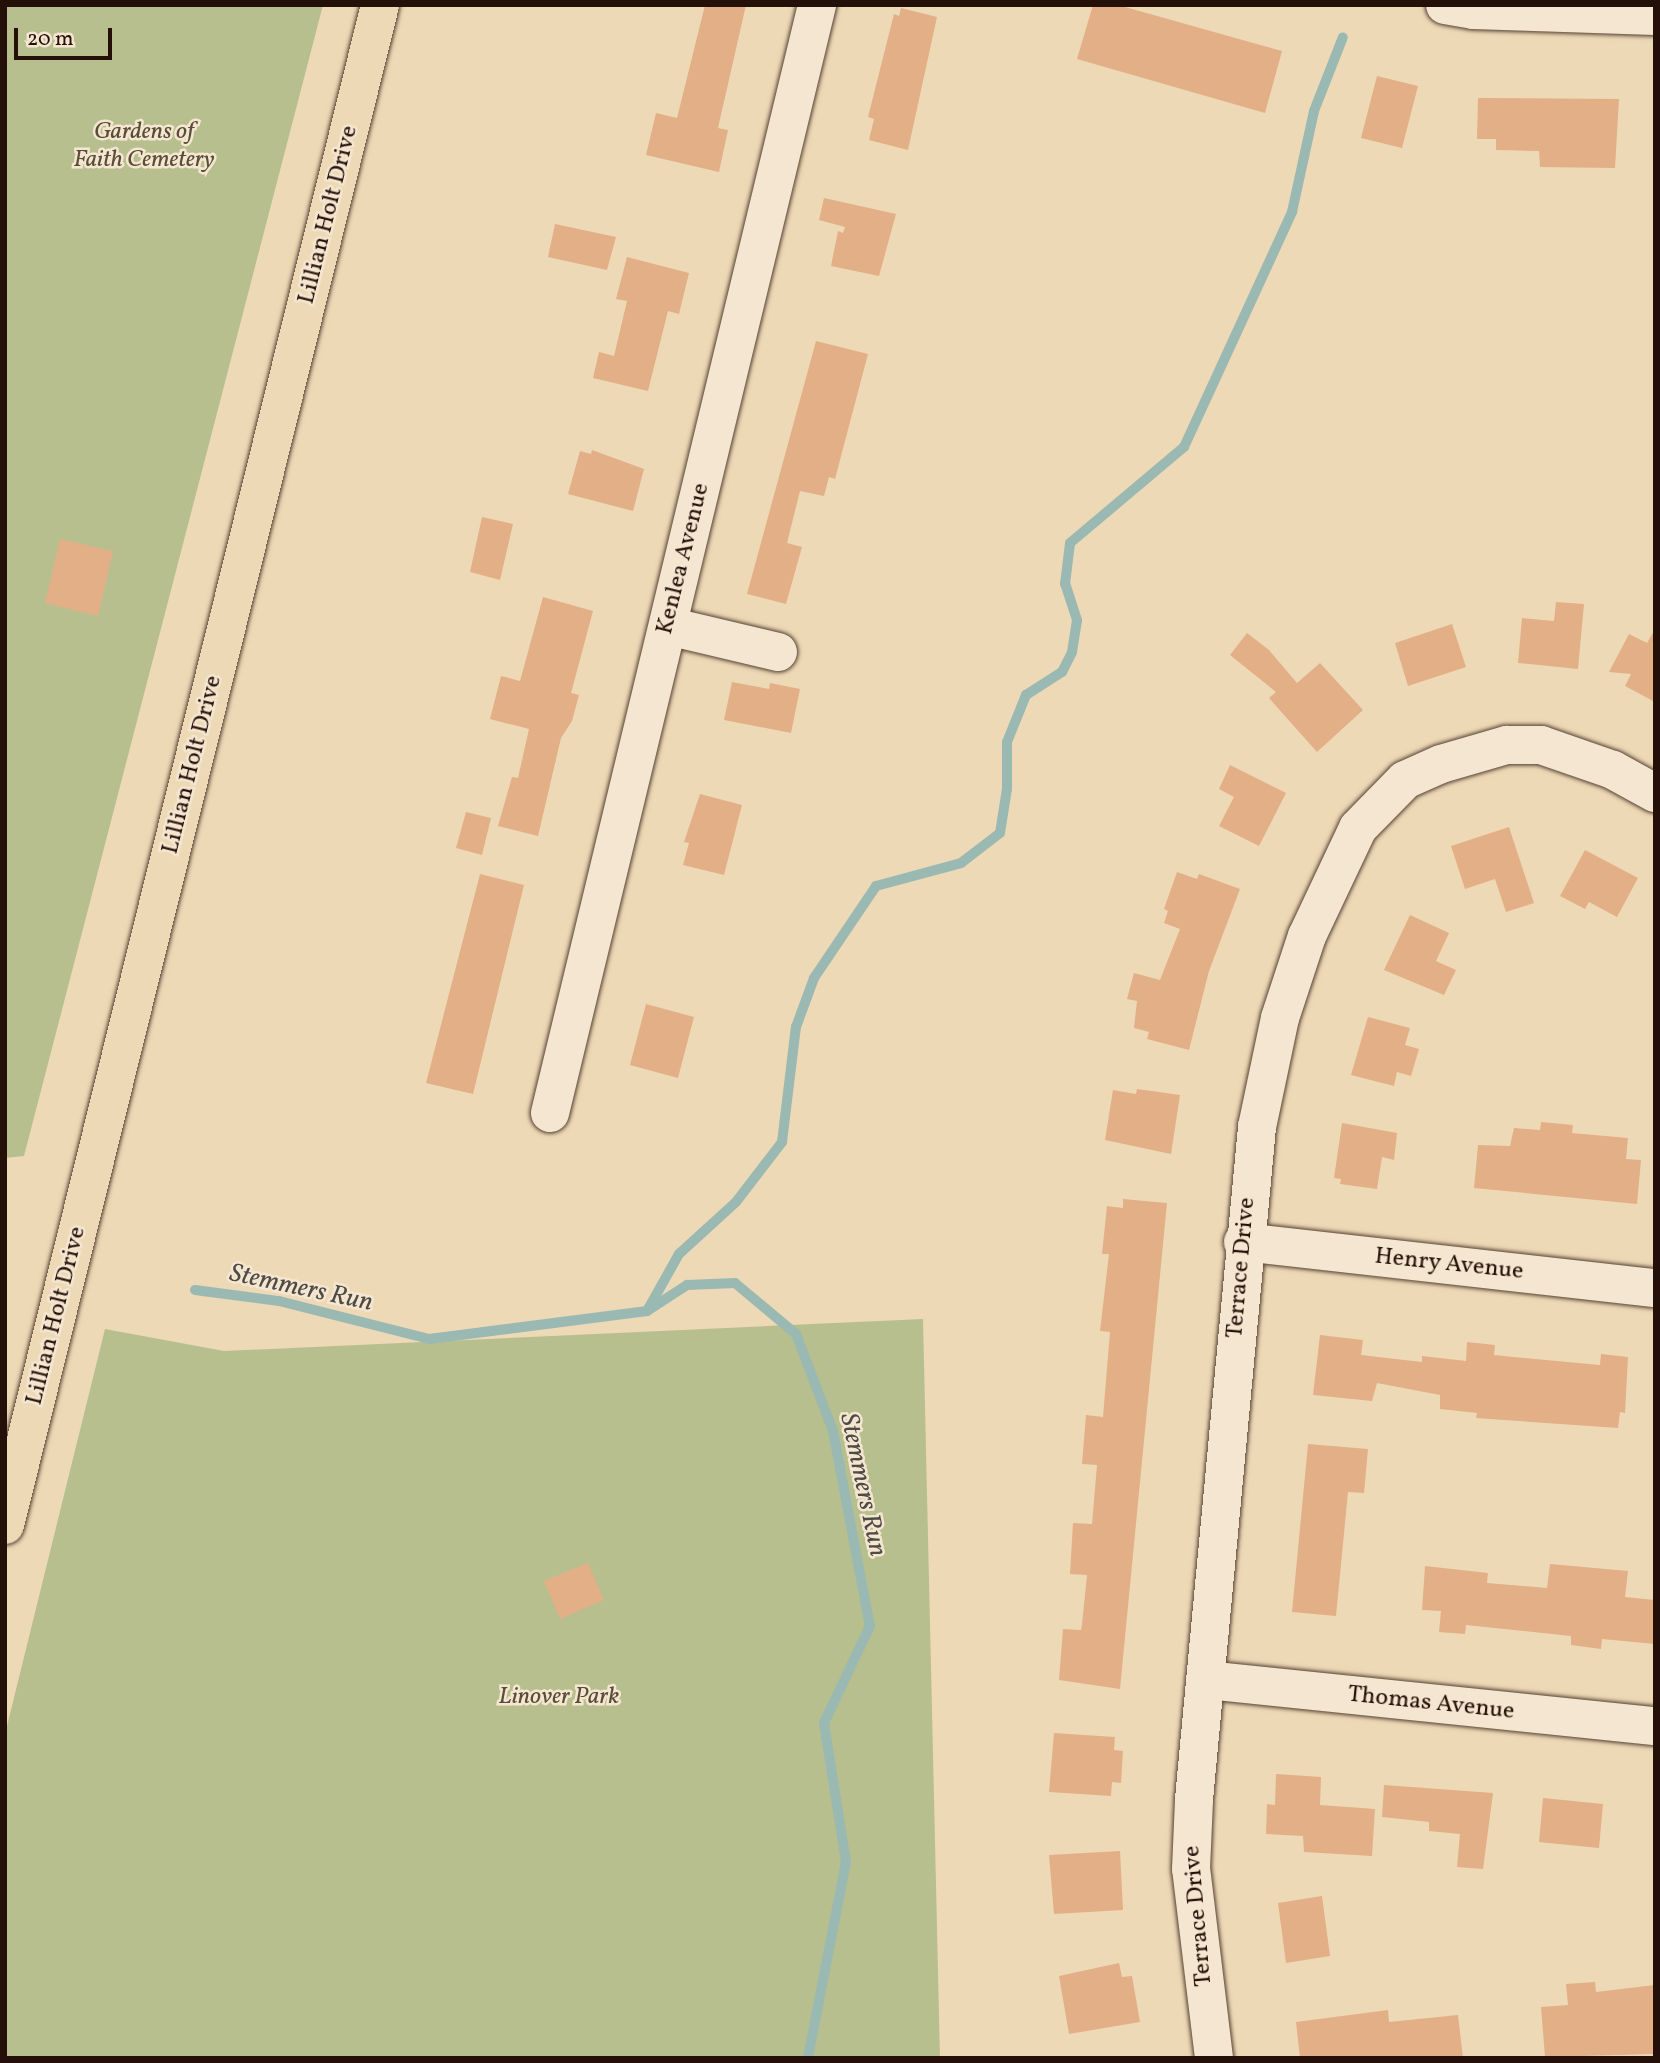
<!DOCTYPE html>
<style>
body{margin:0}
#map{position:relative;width:1660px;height:2063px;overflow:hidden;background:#eed9b6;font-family:Vollkorn,serif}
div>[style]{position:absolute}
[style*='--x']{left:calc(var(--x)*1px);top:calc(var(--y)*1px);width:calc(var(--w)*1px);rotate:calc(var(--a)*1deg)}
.green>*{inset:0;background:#b8bf8e}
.stream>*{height:10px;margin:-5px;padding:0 5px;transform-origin:5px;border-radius:5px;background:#9ab9b3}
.building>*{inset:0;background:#e2af87}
.roads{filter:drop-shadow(0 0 2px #564234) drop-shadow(0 0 2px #564234)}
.minor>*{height:38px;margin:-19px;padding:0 19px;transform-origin:19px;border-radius:19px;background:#f4e6d0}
.major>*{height:38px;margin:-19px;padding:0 19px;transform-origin:19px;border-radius:19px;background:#eed9b6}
span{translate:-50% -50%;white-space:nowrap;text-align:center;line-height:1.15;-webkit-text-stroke:5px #f4e6d0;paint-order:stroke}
.park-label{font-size:24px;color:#584d37;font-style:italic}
.street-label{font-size:24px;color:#241008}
.water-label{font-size:26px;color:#4d4b44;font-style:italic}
.frame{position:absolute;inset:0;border:7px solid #241008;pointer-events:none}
.scale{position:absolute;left:14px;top:28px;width:98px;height:32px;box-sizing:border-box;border:4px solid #241008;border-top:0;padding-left:9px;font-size:21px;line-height:24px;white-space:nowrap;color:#241008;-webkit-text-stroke:5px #f4e6d0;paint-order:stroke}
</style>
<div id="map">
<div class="green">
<div style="clip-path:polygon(5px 5px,323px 5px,24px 1156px,5px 1158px)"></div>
<div style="clip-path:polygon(923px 1319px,940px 2058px,5px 2058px,5px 1734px,105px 1329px,224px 1351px)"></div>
</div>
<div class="stream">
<div style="--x:195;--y:1290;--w:85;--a:7.5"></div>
<div style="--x:279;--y:1301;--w:155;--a:14.2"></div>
<div style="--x:429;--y:1339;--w:220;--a:-7.3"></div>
<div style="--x:647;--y:1311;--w:48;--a:-33"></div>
<div style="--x:687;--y:1285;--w:48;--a:-2.4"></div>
<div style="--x:735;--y:1283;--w:80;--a:39.9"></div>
<div style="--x:796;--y:1334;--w:104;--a:69.1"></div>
<div style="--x:833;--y:1431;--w:198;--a:79.3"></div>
<div style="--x:870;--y:1626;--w:107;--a:115.4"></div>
<div style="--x:824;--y:1723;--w:141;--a:81"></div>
<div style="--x:846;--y:1862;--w:200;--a:101"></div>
<div style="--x:647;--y:1311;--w:65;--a:-60.7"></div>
<div style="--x:679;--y:1254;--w:77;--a:-42.4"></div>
<div style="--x:736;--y:1202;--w:76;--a:-52.5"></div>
<div style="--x:782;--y:1142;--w:116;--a:-83.1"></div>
<div style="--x:796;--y:1027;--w:52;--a:-69.8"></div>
<div style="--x:814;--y:978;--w:111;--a:-56"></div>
<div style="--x:876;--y:886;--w:88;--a:-15.1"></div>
<div style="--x:961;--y:863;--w:49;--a:-37.6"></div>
<div style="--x:1000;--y:833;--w:45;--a:-81"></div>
<div style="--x:1007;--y:789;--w:47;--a:-90"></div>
<div style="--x:1007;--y:742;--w:51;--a:-68"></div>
<div style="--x:1026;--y:695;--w:43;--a:-32.6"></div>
<div style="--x:1062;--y:672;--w:22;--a:-63"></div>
<div style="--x:1072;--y:652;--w:32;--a:-81"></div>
<div style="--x:1077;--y:620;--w:38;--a:-108"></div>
<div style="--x:1065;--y:584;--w:41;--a:-83"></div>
<div style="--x:1070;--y:543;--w:149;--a:-40.1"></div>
<div style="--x:1184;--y:447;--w:259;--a:-65.3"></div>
<div style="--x:1292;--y:212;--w:103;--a:-77.7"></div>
<div style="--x:1314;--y:111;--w:79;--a:-68.6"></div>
</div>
<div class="building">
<div style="clip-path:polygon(705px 5px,746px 5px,718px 128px,728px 130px,719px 172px,646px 155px,656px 113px,677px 118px)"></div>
<div style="clip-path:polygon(1093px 5px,1118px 5px,1282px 51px,1265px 113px,1077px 59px)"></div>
<div style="clip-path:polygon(901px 8px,937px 17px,908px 150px,869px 140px,874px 119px,868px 117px,894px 14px,899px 16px)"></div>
<div style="clip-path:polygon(1377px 76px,1418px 86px,1402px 148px,1361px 138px)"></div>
<div style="clip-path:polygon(1478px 98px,1619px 99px,1615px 168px,1540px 167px,1539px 151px,1496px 150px,1496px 139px,1477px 139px)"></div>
<div style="clip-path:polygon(824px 198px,896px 214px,879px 276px,831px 266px,838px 231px,843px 233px,845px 227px,819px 220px)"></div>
<div style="clip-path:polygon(555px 224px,616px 237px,607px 270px,548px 257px)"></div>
<div style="clip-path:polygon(627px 257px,689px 273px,679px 314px,668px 311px,648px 391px,593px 378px,599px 352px,614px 356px,627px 301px,616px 299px)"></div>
<div style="clip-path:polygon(816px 341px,868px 354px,835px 479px,829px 477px,824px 496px,800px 491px,787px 543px,802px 547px,786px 604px,747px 594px)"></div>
<div style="clip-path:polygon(592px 450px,644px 469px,633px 511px,568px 494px,580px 451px,591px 454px)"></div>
<div style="clip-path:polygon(482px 517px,513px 524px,500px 580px,470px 572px)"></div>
<div style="clip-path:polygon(60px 539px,113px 551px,98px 616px,45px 603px)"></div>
<div style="clip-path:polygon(543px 597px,593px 611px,571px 693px,579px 695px,572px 721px,561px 738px,538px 836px,498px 826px,512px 777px,518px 778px,529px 729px,490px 719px,501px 676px,520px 681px)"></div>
<div style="clip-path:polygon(1556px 602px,1584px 604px,1578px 669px,1518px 663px,1522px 618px,1554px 621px)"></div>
<div style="clip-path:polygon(1452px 624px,1466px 667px,1408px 686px,1395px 643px)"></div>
<div style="clip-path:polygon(1655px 629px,1655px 702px,1625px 686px,1631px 674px,1609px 672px,1629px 634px,1647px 643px)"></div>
<div style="clip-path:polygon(1247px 633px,1269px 650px,1297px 683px,1320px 663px,1363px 710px,1317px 752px,1269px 698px,1276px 692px,1230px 655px)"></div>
<div style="clip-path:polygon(732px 682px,769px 689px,770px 683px,800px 689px,791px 733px,724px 720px)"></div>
<div style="clip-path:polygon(1230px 765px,1286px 793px,1259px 846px,1219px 826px,1234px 797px,1219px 789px)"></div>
<div style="clip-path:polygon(700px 794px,742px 805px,724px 875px,683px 865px,689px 843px,684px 842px)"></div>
<div style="clip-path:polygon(466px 812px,491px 818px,482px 855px,456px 848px)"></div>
<div style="clip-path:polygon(1509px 827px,1534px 903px,1506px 912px,1495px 879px,1465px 889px,1451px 846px)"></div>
<div style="clip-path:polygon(1585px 850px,1638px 878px,1617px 917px,1589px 902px,1585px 909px,1560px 896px)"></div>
<div style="clip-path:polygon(1177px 872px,1197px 879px,1199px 874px,1240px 889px,1209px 971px,1189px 1050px,1147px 1039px,1149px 1032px,1134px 1028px,1137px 1001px,1127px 999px,1134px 973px,1160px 980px,1180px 929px,1164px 923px,1168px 911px,1164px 909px)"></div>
<div style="clip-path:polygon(480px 874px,524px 885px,473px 1094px,426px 1083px)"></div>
<div style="clip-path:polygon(1410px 915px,1449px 933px,1436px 961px,1456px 970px,1444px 995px,1384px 970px)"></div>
<div style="clip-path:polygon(646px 1004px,694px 1017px,678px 1078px,630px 1065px)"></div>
<div style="clip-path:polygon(1368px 1017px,1410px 1028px,1405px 1045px,1419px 1049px,1411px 1076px,1397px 1072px,1394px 1086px,1351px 1075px)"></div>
<div style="clip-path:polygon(1137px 1089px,1180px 1095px,1171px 1154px,1105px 1140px,1113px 1090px,1136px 1094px)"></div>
<div style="clip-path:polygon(1541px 1122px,1573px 1125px,1572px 1133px,1628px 1138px,1626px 1159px,1641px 1160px,1637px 1204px,1474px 1188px,1478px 1145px,1510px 1146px,1514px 1128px,1540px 1130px)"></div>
<div style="clip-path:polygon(1342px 1123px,1397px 1133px,1394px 1160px,1382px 1157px,1377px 1189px,1340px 1184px,1341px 1179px,1334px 1178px)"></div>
<div style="clip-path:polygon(1123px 1199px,1167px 1203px,1120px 1689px,1059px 1680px,1063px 1629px,1081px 1630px,1082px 1624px,1087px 1575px,1070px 1574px,1073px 1523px,1092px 1524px,1097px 1465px,1082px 1464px,1086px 1415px,1103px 1417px,1110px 1332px,1100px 1331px,1109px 1254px,1102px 1254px,1107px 1206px,1123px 1208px)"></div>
<div style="clip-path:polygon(1320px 1335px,1363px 1340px,1361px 1355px,1422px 1362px,1422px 1356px,1466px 1361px,1467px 1342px,1495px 1345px,1494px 1355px,1524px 1358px,1600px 1365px,1601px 1354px,1628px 1357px,1625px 1413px,1620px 1412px,1618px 1428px,1476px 1418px,1477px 1413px,1440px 1409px,1440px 1395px,1377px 1383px,1372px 1401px,1313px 1395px)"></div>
<div style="clip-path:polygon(1308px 1444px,1368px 1449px,1364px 1493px,1348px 1492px,1336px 1616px,1292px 1612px)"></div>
<div style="clip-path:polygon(588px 1563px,604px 1600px,560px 1619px,544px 1581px)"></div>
<div style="clip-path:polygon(1550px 1564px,1628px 1571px,1625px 1597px,1655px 1600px,1655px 1644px,1602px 1639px,1601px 1649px,1571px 1645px,1571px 1636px,1466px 1625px,1465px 1634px,1439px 1632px,1441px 1611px,1422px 1610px,1425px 1566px,1488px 1573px,1487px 1583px,1547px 1588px)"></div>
<div style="clip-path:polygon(1054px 1733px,1115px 1737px,1114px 1750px,1123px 1751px,1121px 1783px,1112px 1782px,1111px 1796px,1049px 1792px)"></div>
<div style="clip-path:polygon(1276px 1774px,1321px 1777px,1320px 1805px,1375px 1809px,1372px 1856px,1304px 1852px,1303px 1836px,1266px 1834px,1267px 1804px,1275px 1805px)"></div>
<div style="clip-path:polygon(1384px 1785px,1493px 1793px,1483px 1869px,1457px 1867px,1460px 1834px,1429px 1831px,1429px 1822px,1382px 1817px)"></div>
<div style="clip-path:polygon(1543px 1798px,1603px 1804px,1599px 1848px,1539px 1842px)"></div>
<div style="clip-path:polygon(1120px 1851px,1123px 1910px,1054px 1914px,1049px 1855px)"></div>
<div style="clip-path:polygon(1322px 1896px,1330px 1956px,1286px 1963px,1278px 1903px)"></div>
<div style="clip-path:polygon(1119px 1963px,1122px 1977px,1132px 1976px,1140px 2022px,1069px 2034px,1059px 1976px)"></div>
<div style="clip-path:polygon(1595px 1982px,1596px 1992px,1655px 1985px,1655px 2054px,1545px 2057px,1541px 2007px,1568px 2005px,1566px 1984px)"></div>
<div style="clip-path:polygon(1388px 2010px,1389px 2022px,1458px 2015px,1463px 2058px,1300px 2058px,1296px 2022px)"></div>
</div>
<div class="roads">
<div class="minor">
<div style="--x:1445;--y:5;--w:28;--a:10"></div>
<div style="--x:1473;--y:10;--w:182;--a:1.9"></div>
<div style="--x:668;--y:626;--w:113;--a:13.3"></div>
<div style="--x:550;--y:1113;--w:1140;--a:-76.45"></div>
<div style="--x:1243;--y:1242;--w:415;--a:6.4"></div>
<div style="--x:1207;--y:1680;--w:450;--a:5.9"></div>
<div style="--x:1214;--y:2058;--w:190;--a:-96.9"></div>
<div style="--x:1191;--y:1869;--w:70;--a:-87.5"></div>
<div style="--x:1194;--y:1799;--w:675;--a:-84.64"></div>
<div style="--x:1257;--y:1127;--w:111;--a:-78.1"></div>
<div style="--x:1280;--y:1018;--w:86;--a:-71.8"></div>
<div style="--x:1307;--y:936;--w:119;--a:-64.7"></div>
<div style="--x:1358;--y:828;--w:67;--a:-45.6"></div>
<div style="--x:1405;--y:780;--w:39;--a:-24"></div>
<div style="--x:1441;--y:764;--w:69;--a:-16.1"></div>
<div style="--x:1507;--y:745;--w:34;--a:0"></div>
<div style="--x:1541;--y:745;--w:76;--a:19.1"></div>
<div style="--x:1613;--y:770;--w:48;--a:28.7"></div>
</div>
<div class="major">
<div style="--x:5;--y:1525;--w:1566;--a:-76.14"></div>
</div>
</div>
<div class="park-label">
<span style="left:144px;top:147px">Gardens of<br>Faith Cemetery</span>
<span style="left:559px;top:1698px">Linover Park</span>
</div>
<div class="street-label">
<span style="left:329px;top:215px;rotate:-76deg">Lillian Holt Drive</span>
<span style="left:684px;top:559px;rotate:-76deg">Kenlea Avenue</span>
<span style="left:193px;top:765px;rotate:-76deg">Lillian Holt Drive</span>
<span style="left:1449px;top:1265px;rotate:6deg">Henry Avenue</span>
<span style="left:1242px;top:1268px;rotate:-85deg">Terrace Drive</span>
<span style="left:57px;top:1316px;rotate:-76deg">Lillian Holt Drive</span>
<span style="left:1431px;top:1704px;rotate:6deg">Thomas Avenue</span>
<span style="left:1199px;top:1916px;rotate:-95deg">Terrace Drive</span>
</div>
<div class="water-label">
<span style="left:301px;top:1289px;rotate:12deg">Stemmers Run</span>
<span style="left:862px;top:1485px;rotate:78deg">Stemmers Run</span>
</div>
<div class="frame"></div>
<div class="scale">20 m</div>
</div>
